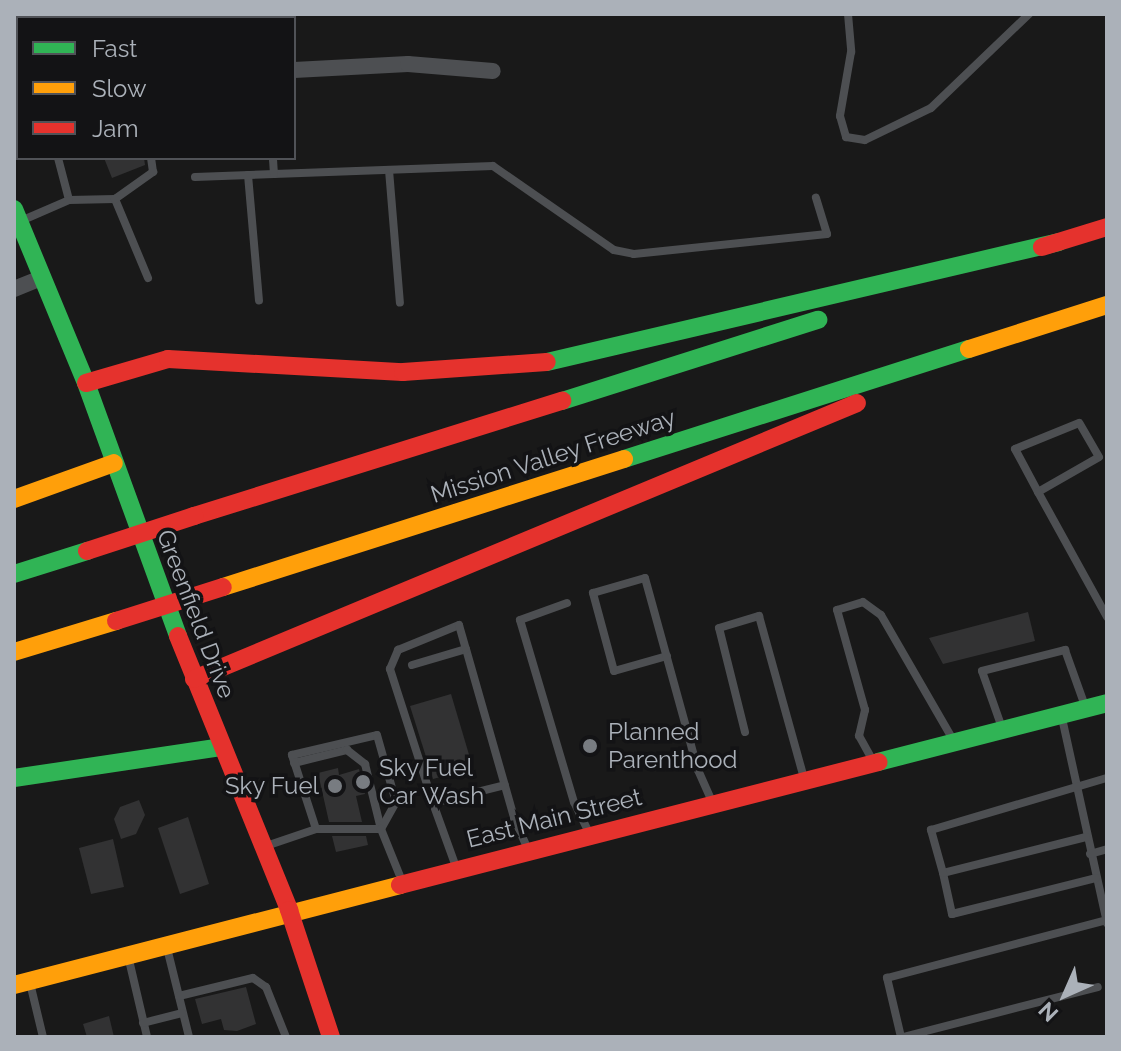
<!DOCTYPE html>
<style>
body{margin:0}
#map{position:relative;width:1121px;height:1051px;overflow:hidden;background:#191919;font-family:Raleway,sans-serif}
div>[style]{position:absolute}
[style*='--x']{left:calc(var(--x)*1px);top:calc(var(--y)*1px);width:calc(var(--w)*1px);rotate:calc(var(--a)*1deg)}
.building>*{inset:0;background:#323233}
.lane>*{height:8px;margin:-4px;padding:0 4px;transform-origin:4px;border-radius:4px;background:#4d4f52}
.street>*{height:16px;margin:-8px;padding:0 8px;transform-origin:8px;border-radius:8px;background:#4d4f52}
.fast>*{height:18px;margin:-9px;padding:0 9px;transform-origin:9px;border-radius:9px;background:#30b455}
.slow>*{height:18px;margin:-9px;padding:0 9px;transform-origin:9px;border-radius:9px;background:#ff9f0a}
.jam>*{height:18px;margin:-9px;padding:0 9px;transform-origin:9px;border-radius:9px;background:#e5322d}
.jam-bridge>*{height:18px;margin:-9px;padding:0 9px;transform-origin:9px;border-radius:9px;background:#e5322d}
.dots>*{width:22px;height:22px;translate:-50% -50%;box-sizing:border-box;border:4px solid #131315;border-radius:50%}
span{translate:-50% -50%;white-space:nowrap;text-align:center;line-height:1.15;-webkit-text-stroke:7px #131315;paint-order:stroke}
.street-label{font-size:24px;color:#abb1b9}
.poi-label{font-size:24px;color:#abb1b9}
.left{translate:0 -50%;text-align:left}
.right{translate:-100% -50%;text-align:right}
.frame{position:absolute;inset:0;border:16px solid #abb1b9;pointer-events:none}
.legend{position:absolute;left:16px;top:16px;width:280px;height:144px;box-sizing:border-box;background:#131315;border:2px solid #505257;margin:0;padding:10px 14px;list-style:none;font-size:24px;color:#abb1b9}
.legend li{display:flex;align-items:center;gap:16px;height:40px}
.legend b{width:40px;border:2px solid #505257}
.north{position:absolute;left:1025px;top:955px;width:80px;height:80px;-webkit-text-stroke:6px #131315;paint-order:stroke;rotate:225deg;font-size:22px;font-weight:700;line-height:32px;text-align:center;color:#abb1b9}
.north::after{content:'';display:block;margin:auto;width:28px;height:36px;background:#abb1b9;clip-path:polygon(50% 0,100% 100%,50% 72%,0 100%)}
</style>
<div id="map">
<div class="building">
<div style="clip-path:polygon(104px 158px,144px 158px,145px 165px,112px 178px)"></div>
<div style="clip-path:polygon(1028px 612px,1035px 641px,943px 664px,929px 638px)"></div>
<div style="clip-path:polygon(451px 694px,473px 768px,433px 779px,410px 706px)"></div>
<div style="clip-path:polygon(338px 768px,339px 775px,359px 769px,365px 794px,356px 796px,362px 822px,329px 822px,318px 773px)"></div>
<div style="clip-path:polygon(139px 800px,145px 815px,136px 834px,121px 839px,114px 819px,120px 807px)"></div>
<div style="clip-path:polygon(188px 817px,209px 884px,180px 894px,158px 828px)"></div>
<div style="clip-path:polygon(332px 836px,366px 836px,368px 845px,336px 852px)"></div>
<div style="clip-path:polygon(113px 839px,124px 887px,91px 894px,79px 848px)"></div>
<div style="clip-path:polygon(246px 987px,256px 1024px,237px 1031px,224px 1030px,221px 1019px,202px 1024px,195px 999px)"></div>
<div style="clip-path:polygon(109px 1016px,114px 1037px,87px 1037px,83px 1024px)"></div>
</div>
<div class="lane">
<div style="--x:848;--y:14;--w:38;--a:85"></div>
<div style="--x:851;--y:52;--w:65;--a:99.8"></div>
<div style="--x:840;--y:116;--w:22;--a:74"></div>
<div style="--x:846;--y:137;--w:19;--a:9"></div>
<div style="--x:865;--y:140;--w:73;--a:-25.9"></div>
<div style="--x:931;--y:108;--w:136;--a:-43.8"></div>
<div style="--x:58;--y:158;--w:43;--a:75.3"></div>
<div style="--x:69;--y:200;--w:46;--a:-1.2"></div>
<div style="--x:389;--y:170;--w:133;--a:85.3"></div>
<div style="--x:274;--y:174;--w:219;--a:-2.1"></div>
<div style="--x:493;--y:166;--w:147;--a:34.8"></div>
<div style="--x:614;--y:250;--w:20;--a:11"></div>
<div style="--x:634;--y:254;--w:194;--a:-5.9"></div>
<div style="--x:827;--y:234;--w:38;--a:-107"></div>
<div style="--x:248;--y:175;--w:126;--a:85"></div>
<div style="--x:195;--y:177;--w:79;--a:-2.2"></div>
<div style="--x:274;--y:174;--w:16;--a:-94"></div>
<div style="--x:23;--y:220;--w:50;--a:-23.5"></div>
<div style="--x:148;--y:278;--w:86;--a:-112.7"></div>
<div style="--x:115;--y:199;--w:47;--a:-35.4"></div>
<div style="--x:153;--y:172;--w:14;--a:-98"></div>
<div style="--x:1038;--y:492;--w:70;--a:-29.8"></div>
<div style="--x:1099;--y:457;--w:39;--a:-120"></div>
<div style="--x:1079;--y:423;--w:69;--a:157.9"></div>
<div style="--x:1015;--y:449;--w:49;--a:61.9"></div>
<div style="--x:1038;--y:492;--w:143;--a:61.1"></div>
<div style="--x:567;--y:603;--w:50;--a:160.1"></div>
<div style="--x:520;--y:620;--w:190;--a:73.5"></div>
<div style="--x:574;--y:802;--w:34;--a:64"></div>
<div style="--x:667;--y:656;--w:55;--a:164.2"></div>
<div style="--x:614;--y:671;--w:81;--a:-105.1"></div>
<div style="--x:593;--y:593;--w:54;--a:-16.1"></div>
<div style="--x:645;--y:578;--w:199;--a:74.6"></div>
<div style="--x:698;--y:770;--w:34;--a:66"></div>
<div style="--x:412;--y:665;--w:56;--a:-16.5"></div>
<div style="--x:466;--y:649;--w:176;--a:74.1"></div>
<div style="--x:514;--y:818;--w:34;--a:66"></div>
<div style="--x:1062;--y:718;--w:210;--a:77.6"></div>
<div style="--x:1001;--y:725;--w:57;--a:-109.4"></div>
<div style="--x:982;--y:671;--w:86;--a:-14.2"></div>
<div style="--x:1065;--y:650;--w:59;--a:70.3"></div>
<div style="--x:745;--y:732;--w:107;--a:-104"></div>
<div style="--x:719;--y:628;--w:42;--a:-16.7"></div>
<div style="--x:759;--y:616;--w:168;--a:74.5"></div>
<div style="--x:873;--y:761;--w:29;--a:-119"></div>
<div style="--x:859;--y:736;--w:27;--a:-77"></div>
<div style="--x:865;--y:710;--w:104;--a:-105.6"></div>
<div style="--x:837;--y:610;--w:27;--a:-17"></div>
<div style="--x:863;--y:602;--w:22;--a:36"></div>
<div style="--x:881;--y:615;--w:142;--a:60"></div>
<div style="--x:294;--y:763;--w:55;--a:-13.8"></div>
<div style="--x:347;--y:750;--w:23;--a:38"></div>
<div style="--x:365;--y:764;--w:67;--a:76.2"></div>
<div style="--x:381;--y:829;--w:65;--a:180"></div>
<div style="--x:433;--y:803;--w:141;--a:-107.8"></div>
<div style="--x:390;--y:669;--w:21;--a:-67"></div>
<div style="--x:398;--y:650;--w:66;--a:-22.3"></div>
<div style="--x:459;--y:625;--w:25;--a:74"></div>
<div style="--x:1086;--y:837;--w:147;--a:165.9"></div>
<div style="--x:943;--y:873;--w:42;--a:77.6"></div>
<div style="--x:952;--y:914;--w:148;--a:-14"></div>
<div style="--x:266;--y:846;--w:53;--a:-18.8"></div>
<div style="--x:316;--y:829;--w:78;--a:-108"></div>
<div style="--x:292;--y:755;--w:87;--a:-13.2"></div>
<div style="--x:377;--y:735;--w:70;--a:74.2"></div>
<div style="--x:396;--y:802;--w:31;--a:119"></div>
<div style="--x:381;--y:829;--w:56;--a:68"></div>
<div style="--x:1090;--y:854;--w:18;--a:-16"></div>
<div style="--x:456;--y:867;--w:68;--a:-109.8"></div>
<div style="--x:433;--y:803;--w:74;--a:-14"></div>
<div style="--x:943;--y:873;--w:45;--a:-105.6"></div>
<div style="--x:931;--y:830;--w:184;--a:-16.5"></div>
<div style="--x:167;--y:948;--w:92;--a:76.1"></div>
<div style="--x:129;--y:960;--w:79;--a:76.8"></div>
<div style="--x:30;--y:983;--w:56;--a:76.5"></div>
<div style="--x:179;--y:996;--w:76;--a:-13.7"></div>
<div style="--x:253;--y:978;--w:16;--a:35"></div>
<div style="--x:266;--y:987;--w:54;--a:68.2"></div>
<div style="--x:143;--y:1023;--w:40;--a:-14.4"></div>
<div style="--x:901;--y:1037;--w:61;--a:-103.3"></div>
<div style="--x:887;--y:978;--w:228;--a:-14.8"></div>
<div style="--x:903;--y:1037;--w:201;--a:-14.4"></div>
</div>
<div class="street">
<div style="--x:134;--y:14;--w:4;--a:76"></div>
<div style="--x:294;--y:70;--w:114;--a:-3"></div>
<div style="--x:408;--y:64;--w:85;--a:4.7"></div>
<div style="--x:14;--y:89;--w:4;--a:0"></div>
<div style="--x:14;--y:289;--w:29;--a:-22"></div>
</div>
<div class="fast">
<div style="--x:14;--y:209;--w:188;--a:67.5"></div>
<div style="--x:86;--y:383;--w:269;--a:70"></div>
<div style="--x:547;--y:362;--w:526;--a:-13.19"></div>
<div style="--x:562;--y:401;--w:269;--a:-17.6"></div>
<div style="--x:624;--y:459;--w:362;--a:-17.7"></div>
<div style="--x:14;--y:574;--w:77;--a:-17.5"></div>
<div style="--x:878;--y:762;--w:236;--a:-14.4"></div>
<div style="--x:14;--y:778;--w:209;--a:-8.5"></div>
</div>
<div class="slow">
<div style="--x:969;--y:349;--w:145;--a:-17.7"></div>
<div style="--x:14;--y:499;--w:106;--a:-19.8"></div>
<div style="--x:223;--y:587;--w:421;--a:-17.7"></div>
<div style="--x:14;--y:652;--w:107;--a:-16.9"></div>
<div style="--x:14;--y:985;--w:399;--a:-14.5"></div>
</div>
<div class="jam">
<div style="--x:1042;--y:247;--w:68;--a:-17.1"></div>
<div style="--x:86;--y:383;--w:85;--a:-16.3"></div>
<div style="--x:168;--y:359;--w:235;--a:3.2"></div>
<div style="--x:403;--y:372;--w:144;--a:-4"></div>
<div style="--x:194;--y:516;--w:386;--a:-17.4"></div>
<div style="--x:178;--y:636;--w:296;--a:67.9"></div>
<div style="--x:289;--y:910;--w:134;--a:71.7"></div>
<div style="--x:194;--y:679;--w:718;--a:-22.6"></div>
<div style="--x:400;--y:885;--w:494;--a:-14.4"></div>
</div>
<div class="jam-bridge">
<div style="--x:87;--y:551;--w:113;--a:-18.1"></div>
<div style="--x:116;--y:621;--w:112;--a:-17.6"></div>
</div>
<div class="dots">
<div style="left:590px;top:746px;background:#787c81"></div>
<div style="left:363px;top:782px;background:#787c81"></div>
<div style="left:335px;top:786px;background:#787c81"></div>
</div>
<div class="street-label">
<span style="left:553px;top:456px;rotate:-18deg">Mission Valley Freeway</span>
<span style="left:196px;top:614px;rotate:69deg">Greenfield Drive</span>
<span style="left:554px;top:818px;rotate:-14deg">East Main Street</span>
</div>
<div class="poi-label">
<span class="left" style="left:608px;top:746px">Planned<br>Parenthood</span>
<span class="left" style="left:379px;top:782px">Sky Fuel<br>Car Wash</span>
<span class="right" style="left:319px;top:786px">Sky Fuel</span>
</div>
<div class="frame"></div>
<ul class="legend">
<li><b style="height:10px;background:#30b455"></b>Fast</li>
<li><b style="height:10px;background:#ff9f0a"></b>Slow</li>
<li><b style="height:10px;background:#e5322d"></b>Jam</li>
</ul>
<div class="north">N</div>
</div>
